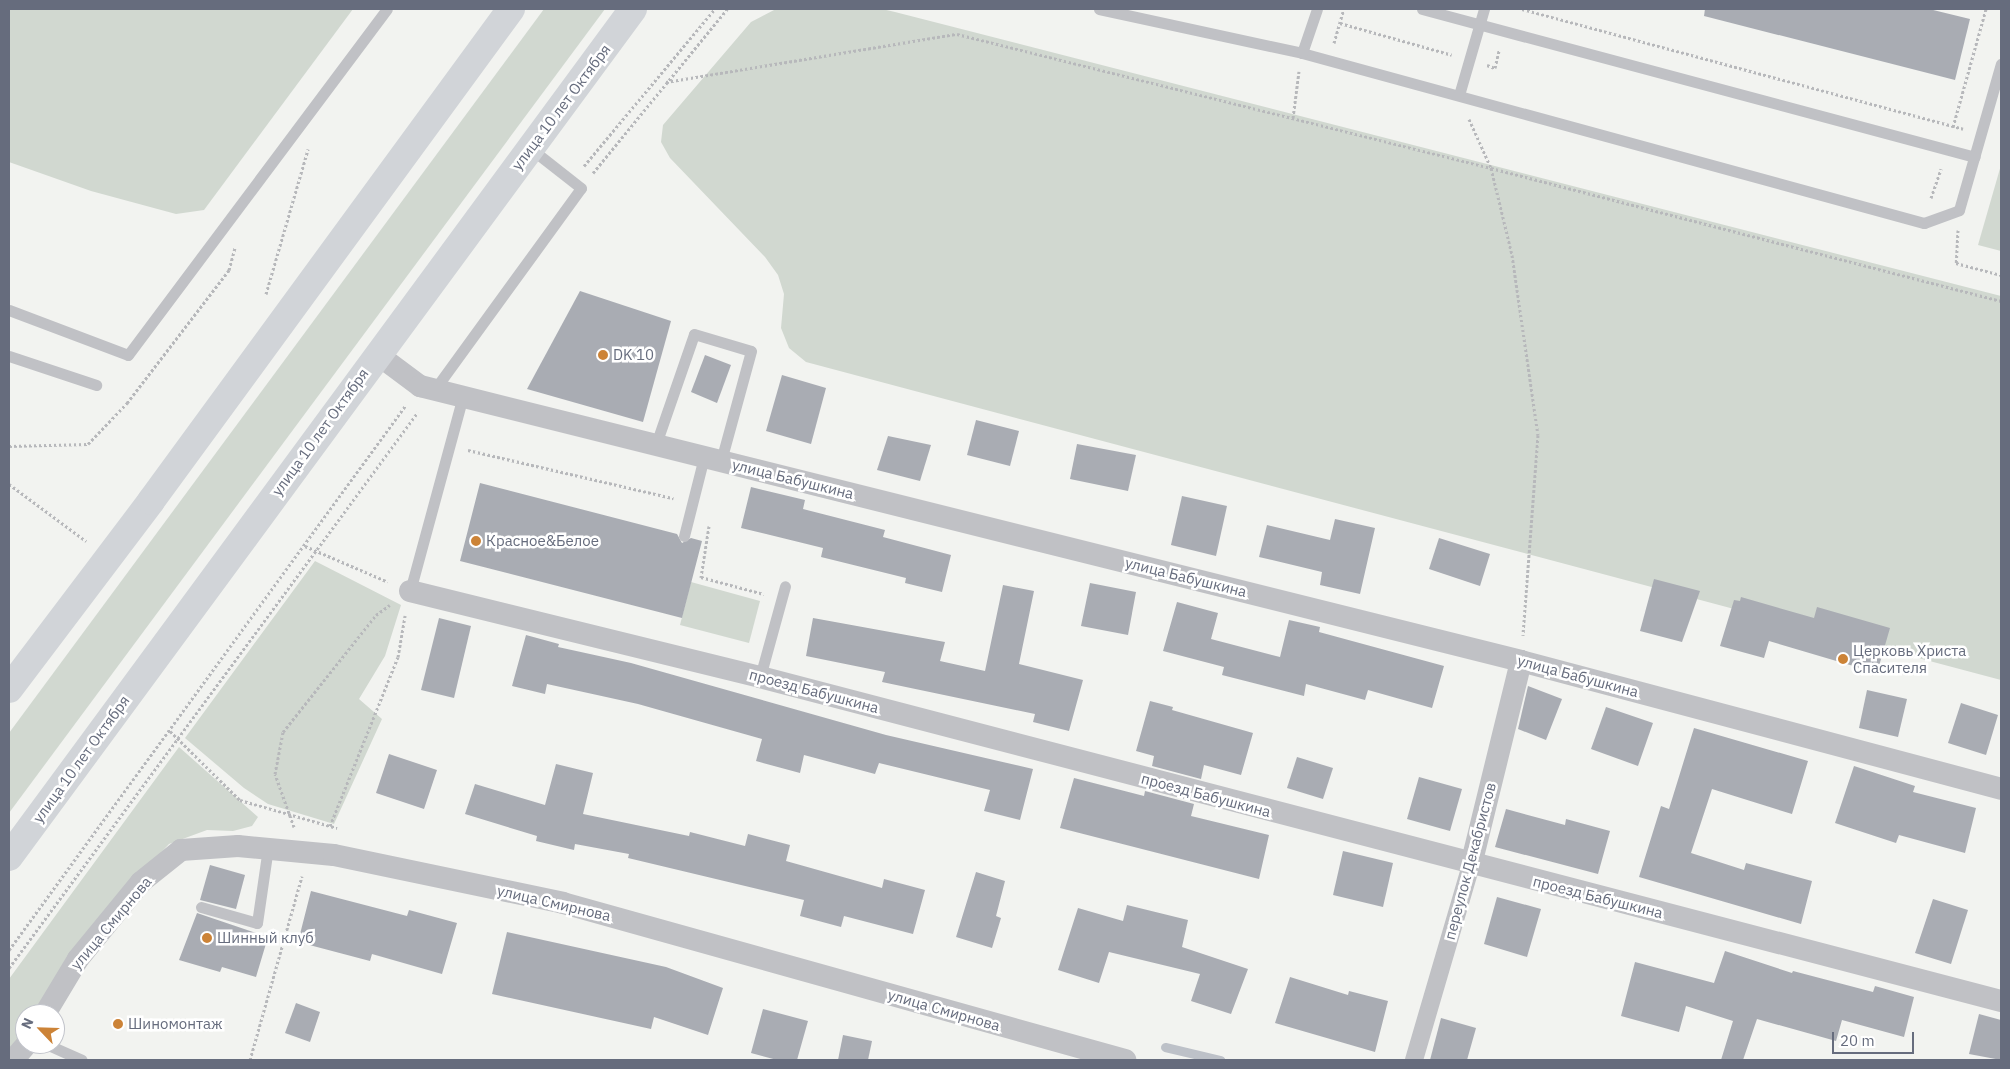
<!DOCTYPE html>
<meta charset="utf-8">
<style>
body{margin:0}
#map{position:relative;width:2010px;height:1069px;overflow:hidden;background:#f2f3f0;font-family:"IBM Plex Sans",sans-serif}
div>[style]{position:absolute}
[style*='--x']{left:calc(var(--x)*1px);top:calc(var(--y)*1px);width:calc(var(--w)*1px);rotate:calc(var(--a)*1deg)}
.green>*{inset:0;background:#d1d8d0}
.stream>*{height:9px;margin:-4.5px;padding:0 4.5px;transform-origin:4.5px;border-radius:4.5px;background:#bdc1c8}
.building>*{inset:0;background:#a9acb3}
.path>*{height:3px;margin-top:-1.5px;transform-origin:0;background:repeating-linear-gradient(90deg,#b7b8bb 0 2.5px,transparent 0 5px)}
.service>*{height:11px;margin:-5.5px;padding:0 5.5px;transform-origin:5.5px;border-radius:5.5px;background:#c0c1c5}
.pedestrian>*{height:18px;margin:-9px;padding:0 9px;transform-origin:9px;border-radius:9px;background:#c0c1c5}
.minor>*{height:22px;margin:-11px;padding:0 11px;transform-origin:11px;border-radius:11px;background:#c0c1c5}
.primary>*{height:28px;margin:-14px;padding:0 14px;transform-origin:14px;border-radius:14px;background:#d1d4d8}
.dots>*{width:14px;height:14px;translate:-50% -50%;box-sizing:border-box;border:2px solid #fff;border-radius:50%}
span{translate:-50% -50%;white-space:nowrap;text-align:center;line-height:1.15;-webkit-text-stroke:5px #fff;paint-order:stroke}
.street-label{font-size:15px;color:#666c7d}
.poi-label{font-size:15px;color:#666c7d}
.left{translate:0 -50%;text-align:left}
.frame{position:absolute;inset:0;border:10px solid #666c7d;pointer-events:none}
.north{position:absolute;left:15px;top:1004px;width:50px;height:50px;box-sizing:border-box;background:#fff;border:1px solid #c2c4cb;border-radius:50%;rotate:294deg;font-size:14px;font-weight:700;line-height:20px;text-align:center;color:#666c7d}
.north::after{content:'';display:block;margin:auto;width:18px;height:22px;background:#cc8337;clip-path:polygon(50% 0,100% 100%,50% 72%,0 100%)}
.scale{position:absolute;left:1832px;top:1032px;width:82px;height:22px;box-sizing:border-box;border:2px solid #666c7d;border-top:0;padding-left:6px;font-size:15px;line-height:18px;white-space:nowrap;color:#666c7d;-webkit-text-stroke:4px #fff;paint-order:stroke}
</style>
<div id="map">
<div class="green">
<div style="clip-path:polygon(9px 9px,353px 9px,204px 210px,176px 214px,91px 191px,9px 162px)"></div>
<div style="clip-path:polygon(544px 9px,605px 9px,9px 813px,9px 733px)"></div>
<div style="clip-path:polygon(776px 9px,882px 9px,895px 12px,2001px 296px,2001px 680px,806px 362px,789px 348px,781px 328px,784px 294px,778px 275px,765px 257px,670px 158px,661px 142px,663px 125px,751px 22px)"></div>
<div style="clip-path:polygon(2001px 165px,2001px 251px,1978px 245px)"></div>
<div style="clip-path:polygon(315px 561px,401px 605px,385px 656px,359px 699px,382px 719px,334px 824px,268px 804px,244px 788px,185px 738px)"></div>
<div style="clip-path:polygon(691px 582px,760px 601px,749px 643px,680px 625px)"></div>
<div style="clip-path:polygon(179px 747px,258px 817px,252px 826px,233px 831px,207px 830px,169px 844px,125px 891px,37px 1014px,25px 1014px,25px 1033px,9px 1055px,9px 979px)"></div>
</div>
<div class="stream">
<div style="--x:1165;--y:1047;--w:57;--a:13.3"></div>
</div>
<div class="building">
<div style="clip-path:polygon(1705px 9px,1929px 9px,1970px 19px,1955px 80px,1704px 16px)"></div>
<div style="clip-path:polygon(580px 291px,671px 321px,643px 422px,527px 389px)"></div>
<div style="clip-path:polygon(705px 355px,731px 365px,717px 403px,691px 392px)"></div>
<div style="clip-path:polygon(782px 375px,826px 388px,811px 444px,766px 431px)"></div>
<div style="clip-path:polygon(976px 420px,1019px 431px,1010px 466px,967px 455px)"></div>
<div style="clip-path:polygon(888px 436px,931px 445px,920px 481px,877px 470px)"></div>
<div style="clip-path:polygon(1077px 444px,1136px 455px,1128px 491px,1070px 479px)"></div>
<div style="clip-path:polygon(480px 483px,677px 534px,682px 543px,691px 538px,702px 541px,682px 618px,460px 561px)"></div>
<div style="clip-path:polygon(751px 487px,805px 500px,803px 509px,885px 530px,883px 537px,951px 555px,942px 592px,905px 583px,906px 578px,821px 557px,823px 548px,741px 528px)"></div>
<div style="clip-path:polygon(1182px 496px,1227px 506px,1216px 556px,1171px 545px)"></div>
<div style="clip-path:polygon(1335px 519px,1375px 528px,1360px 594px,1320px 585px,1322px 572px,1259px 557px,1267px 525px,1330px 540px)"></div>
<div style="clip-path:polygon(1439px 538px,1490px 554px,1480px 586px,1429px 569px)"></div>
<div style="clip-path:polygon(1654px 579px,1700px 591px,1682px 642px,1640px 631px)"></div>
<div style="clip-path:polygon(1090px 583px,1136px 592px,1128px 635px,1081px 626px)"></div>
<div style="clip-path:polygon(1003px 585px,1034px 591px,1019px 664px,1083px 680px,1069px 731px,1033px 722px,1035px 714px,882px 682px,885px 672px,806px 656px,813px 618px,945px 642px,940px 661px,985px 671px)"></div>
<div style="clip-path:polygon(1741px 597px,1814px 618px,1817px 607px,1890px 628px,1877px 673px,1769px 641px,1764px 658px,1720px 646px,1734px 600px,1740px 601px)"></div>
<div style="clip-path:polygon(1177px 602px,1218px 613px,1211px 639px,1280px 657px,1289px 620px,1320px 627px,1319px 632px,1444px 666px,1432px 708px,1368px 690px,1365px 700px,1306px 684px,1304px 696px,1222px 675px,1224px 667px,1163px 651px)"></div>
<div style="clip-path:polygon(439px 618px,471px 626px,454px 698px,421px 690px)"></div>
<div style="clip-path:polygon(526px 635px,559px 644px,558px 647px,631px 663px,886px 735px,1033px 769px,1020px 820px,984px 811px,990px 790px,879px 763px,875px 774px,804px 755px,800px 773px,756px 761px,762px 739px,638px 704px,547px 684px,545px 694px,512px 686px)"></div>
<div style="clip-path:polygon(1528px 686px,1562px 699px,1546px 740px,1518px 729px)"></div>
<div style="clip-path:polygon(1867px 690px,1907px 699px,1898px 737px,1859px 728px)"></div>
<div style="clip-path:polygon(1150px 701px,1173px 707px,1172px 710px,1253px 733px,1241px 775px,1204px 765px,1201px 779px,1152px 766px,1154px 756px,1136px 751px)"></div>
<div style="clip-path:polygon(1961px 703px,1998px 715px,1986px 755px,1948px 743px)"></div>
<div style="clip-path:polygon(1606px 707px,1653px 723px,1638px 766px,1591px 749px)"></div>
<div style="clip-path:polygon(1694px 728px,1808px 761px,1792px 814px,1712px 789px,1691px 853px,1744px 870px,1746px 863px,1812px 881px,1801px 924px,1639px 877px,1661px 806px,1669px 809px)"></div>
<div style="clip-path:polygon(389px 754px,437px 770px,424px 809px,376px 793px)"></div>
<div style="clip-path:polygon(1297px 757px,1333px 768px,1323px 799px,1287px 788px)"></div>
<div style="clip-path:polygon(556px 764px,593px 773px,583px 814px,689px 836px,690px 832px,745px 846px,748px 834px,790px 845px,786px 861px,882px 888px,884px 879px,925px 890px,913px 934px,844px 916px,841px 927px,800px 916px,804px 900px,628px 858px,629px 854px,575px 844px,574px 850px,536px 841px,537px 836px,465px 814px,475px 784px,545px 805px)"></div>
<div style="clip-path:polygon(1854px 766px,1915px 786px,1913px 792px,1976px 808px,1965px 853px,1899px 835px,1896px 843px,1835px 823px)"></div>
<div style="clip-path:polygon(1419px 777px,1462px 789px,1450px 831px,1407px 819px)"></div>
<div style="clip-path:polygon(1074px 778px,1144px 796px,1145px 791px,1194px 804px,1191px 816px,1269px 835px,1259px 879px,1060px 828px)"></div>
<div style="clip-path:polygon(1506px 809px,1565px 825px,1566px 819px,1610px 831px,1598px 874px,1495px 847px)"></div>
<div style="clip-path:polygon(1343px 851px,1393px 863px,1383px 907px,1333px 895px)"></div>
<div style="clip-path:polygon(210px 865px,245px 875px,236px 909px,200px 900px)"></div>
<div style="clip-path:polygon(976px 872px,1005px 881px,996px 916px,1001px 918px,992px 948px,956px 937px)"></div>
<div style="clip-path:polygon(311px 891px,407px 916px,409px 910px,457px 923px,442px 974px,372px 954px,370px 961px,298px 942px)"></div>
<div style="clip-path:polygon(1497px 897px,1541px 909px,1527px 957px,1484px 944px)"></div>
<div style="clip-path:polygon(1933px 899px,1968px 910px,1951px 964px,1915px 953px)"></div>
<div style="clip-path:polygon(1127px 905px,1188px 920px,1182px 947px,1248px 969px,1231px 1014px,1191px 1001px,1200px 974px,1109px 952px,1099px 983px,1058px 970px,1078px 908px,1123px 921px)"></div>
<div style="clip-path:polygon(197px 913px,268px 937px,256px 977px,222px 967px,220px 972px,179px 960px)"></div>
<div style="clip-path:polygon(507px 932px,666px 967px,723px 988px,708px 1035px,654px 1017px,651px 1029px,492px 994px)"></div>
<div style="clip-path:polygon(1725px 951px,1792px 973px,1793px 971px,1873px 992px,1875px 986px,1914px 997px,1904px 1037px,1842px 1020px,1836px 1041px,1757px 1019px,1743px 1060px,1721px 1060px,1733px 1021px,1686px 1006px,1679px 1032px,1621px 1016px,1635px 962px,1714px 983px)"></div>
<div style="clip-path:polygon(1290px 977px,1348px 995px,1349px 991px,1388px 1001px,1375px 1052px,1275px 1023px)"></div>
<div style="clip-path:polygon(296px 1003px,320px 1012px,310px 1042px,285px 1033px)"></div>
<div style="clip-path:polygon(763px 1009px,808px 1021px,797px 1060px,777px 1060px,751px 1053px)"></div>
<div style="clip-path:polygon(1979px 1014px,2001px 1020px,2001px 1060px,1969px 1054px)"></div>
<div style="clip-path:polygon(1441px 1018px,1476px 1028px,1467px 1060px,1430px 1060px)"></div>
<div style="clip-path:polygon(843px 1035px,872px 1041px,868px 1060px,838px 1060px)"></div>
</div>
<div class="path">
<div style="--x:1522;--y:9;--w:457;--a:15.2"></div>
<div style="--x:1340;--y:23;--w:116;--a:15.9"></div>
<div style="--x:1334;--y:43;--w:35;--a:-74"></div>
<div style="--x:1487;--y:65;--w:9;--a:21"></div>
<div style="--x:1495;--y:68;--w:18;--a:-77"></div>
<div style="--x:666;--y:82;--w:295;--a:-9.4"></div>
<div style="--x:957;--y:34;--w:551;--a:14.09"></div>
<div style="--x:1491;--y:168;--w:527;--a:14.62"></div>
<div style="--x:1293;--y:118;--w:47;--a:-82.7"></div>
<div style="--x:1469;--y:119;--w:54;--a:65.8"></div>
<div style="--x:1491;--y:168;--w:89;--a:76.4"></div>
<div style="--x:1512;--y:255;--w:182;--a:81.8"></div>
<div style="--x:1538;--y:435;--w:201;--a:94.3"></div>
<div style="--x:1953;--y:127;--w:123;--a:-74.4"></div>
<div style="--x:584;--y:166;--w:204;--a:-50.2"></div>
<div style="--x:593;--y:173;--w:212;--a:-50.7"></div>
<div style="--x:1931;--y:198;--w:31;--a:-71"></div>
<div style="--x:1958;--y:230;--w:33;--a:93"></div>
<div style="--x:1956;--y:263;--w:47;--a:14.9"></div>
<div style="--x:266;--y:294;--w:151;--a:-73.8"></div>
<div style="--x:9;--y:446;--w:79;--a:-1.5"></div>
<div style="--x:88;--y:444;--w:57;--a:-46.4"></div>
<div style="--x:127;--y:403;--w:168;--a:-52.5"></div>
<div style="--x:229;--y:270;--w:24;--a:-75"></div>
<div style="--x:468;--y:450;--w:211;--a:13.2"></div>
<div style="--x:9;--y:484;--w:96;--a:36.5"></div>
<div style="--x:709;--y:526;--w:52;--a:98.9"></div>
<div style="--x:701;--y:577;--w:65;--a:15.1"></div>
<div style="--x:305;--y:546;--w:90;--a:23.4"></div>
<div style="--x:170;--y:731;--w:98;--a:44.6"></div>
<div style="--x:240;--y:800;--w:101;--a:16.1"></div>
<div style="--x:330;--y:826;--w:182;--a:-68.1"></div>
<div style="--x:398;--y:657;--w:42;--a:-80.3"></div>
<div style="--x:294;--y:827;--w:56;--a:-109.7"></div>
<div style="--x:275;--y:774;--w:43;--a:-79.2"></div>
<div style="--x:283;--y:732;--w:149;--a:-51.5"></div>
<div style="--x:376;--y:615;--w:17;--a:-36"></div>
<div style="--x:9;--y:950;--w:674;--a:-53.93"></div>
<div style="--x:9;--y:968;--w:690;--a:-53.66"></div>
<div style="--x:250;--y:1060;--w:191;--a:-74.2"></div>
</div>
<div class="service">
<div style="--x:1099;--y:9;--w:208;--a:12.2"></div>
<div style="--x:1302;--y:53;--w:645;--a:15.29"></div>
<div style="--x:1924;--y:223;--w:37;--a:-20"></div>
<div style="--x:1959;--y:210;--w:152;--a:-74"></div>
<div style="--x:1422;--y:9;--w:572;--a:14.98"></div>
<div style="--x:1302;--y:53;--w:46;--a:-71.2"></div>
<div style="--x:1459;--y:95;--w:90;--a:-73.8"></div>
<div style="--x:9;--y:310;--w:127;--a:20.7"></div>
<div style="--x:128;--y:355;--w:432;--a:-53.2"></div>
<div style="--x:9;--y:356;--w:92;--a:18.4"></div>
<div style="--x:435;--y:389;--w:248;--a:-54"></div>
<div style="--x:581;--y:188;--w:65;--a:-141.9"></div>
<div style="--x:656;--y:444;--w:116;--a:-70.9"></div>
<div style="--x:694;--y:334;--w:59;--a:16.6"></div>
<div style="--x:751;--y:351;--w:114;--a:105.3"></div>
<div style="--x:684;--y:536;--w:81;--a:-75.8"></div>
<div style="--x:410;--y:591;--w:202;--a:-74.8"></div>
<div style="--x:760;--y:677;--w:94;--a:-74.6"></div>
<div style="--x:201;--y:907;--w:58;--a:15.9"></div>
<div style="--x:257;--y:923;--w:76;--a:-81.7"></div>
<div style="--x:46;--y:1044;--w:39;--a:24"></div>
</div>
<div class="pedestrian">
<div style="--x:1414;--y:1060;--w:203;--a:-73.7"></div>
</div>
<div class="minor">
<div style="--x:377;--y:354;--w:54;--a:36.7"></div>
<div style="--x:420;--y:386;--w:1135;--a:14.02"></div>
<div style="--x:1521;--y:661;--w:497;--a:14.9"></div>
<div style="--x:410;--y:591;--w:360;--a:13.8"></div>
<div style="--x:760;--y:677;--w:1283;--a:14.63"></div>
<div style="--x:1471;--y:865;--w:210;--a:-76.2"></div>
<div style="--x:45;--y:1014;--w:64;--a:-59"></div>
<div style="--x:78;--y:959;--w:99;--a:-50.7"></div>
<div style="--x:141;--y:882;--w:51;--a:-38.7"></div>
<div style="--x:181;--y:850;--w:57;--a:-4"></div>
<div style="--x:238;--y:846;--w:96;--a:5.4"></div>
<div style="--x:334;--y:855;--w:234;--a:11.8"></div>
<div style="--x:563;--y:903;--w:584;--a:15.61"></div>
<div style="--x:13;--y:1060;--w:21;--a:-49"></div>
</div>
<div class="primary">
<div style="--x:9;--y:689;--w:236;--a:-52.9"></div>
<div style="--x:151;--y:501;--w:610;--a:-53.81"></div>
<div style="--x:9;--y:857;--w:1053;--a:-53.65"></div>
</div>
<div class="dots">
<div style="left:603px;top:355px;background:#cc8337"></div>
<div style="left:476px;top:541px;background:#cc8337"></div>
<div style="left:1843px;top:659px;background:#cc8337"></div>
<div style="left:207px;top:938px;background:#cc8337"></div>
<div style="left:118px;top:1024px;background:#cc8337"></div>
</div>
<div class="street-label">
<span style="left:561px;top:107px;rotate:-53deg">улица 10 лет Октября</span>
<span style="left:320px;top:432px;rotate:-54deg">улица 10 лет Октября</span>
<span style="left:793px;top:479px;rotate:14deg">улица Бабушкина</span>
<span style="left:1186px;top:577px;rotate:14deg">улица Бабушкина</span>
<span style="left:1578px;top:676px;rotate:15deg">улица Бабушкина</span>
<span style="left:814px;top:691px;rotate:15deg">проезд Бабушкина</span>
<span style="left:81px;top:759px;rotate:-54deg">улица 10 лет Октября</span>
<span style="left:1206px;top:795px;rotate:15deg">проезд Бабушкина</span>
<span style="left:1470px;top:861px;rotate:-75deg">переулок Декабристов</span>
<span style="left:1598px;top:897px;rotate:14deg">проезд Бабушкина</span>
<span style="left:554px;top:903px;rotate:13deg">улица Смирнова</span>
<span style="left:111px;top:923px;rotate:-50deg">улица Смирнова</span>
<span style="left:944px;top:1010px;rotate:16deg">улица Смирнова</span>
</div>
<div class="poi-label">
<span class="left" style="left:613px;top:355px">DK 10</span>
<span class="left" style="left:486px;top:541px">Красное&amp;Белое</span>
<span class="left" style="left:1853px;top:659px">Церковь Христа<br>Спасителя</span>
<span class="left" style="left:217px;top:938px">Шинный клуб</span>
<span class="left" style="left:128px;top:1024px">Шиномонтаж</span>
</div>
<div class="frame"></div>
<div class="north">N</div>
<div class="scale">20 m</div>
</div>
